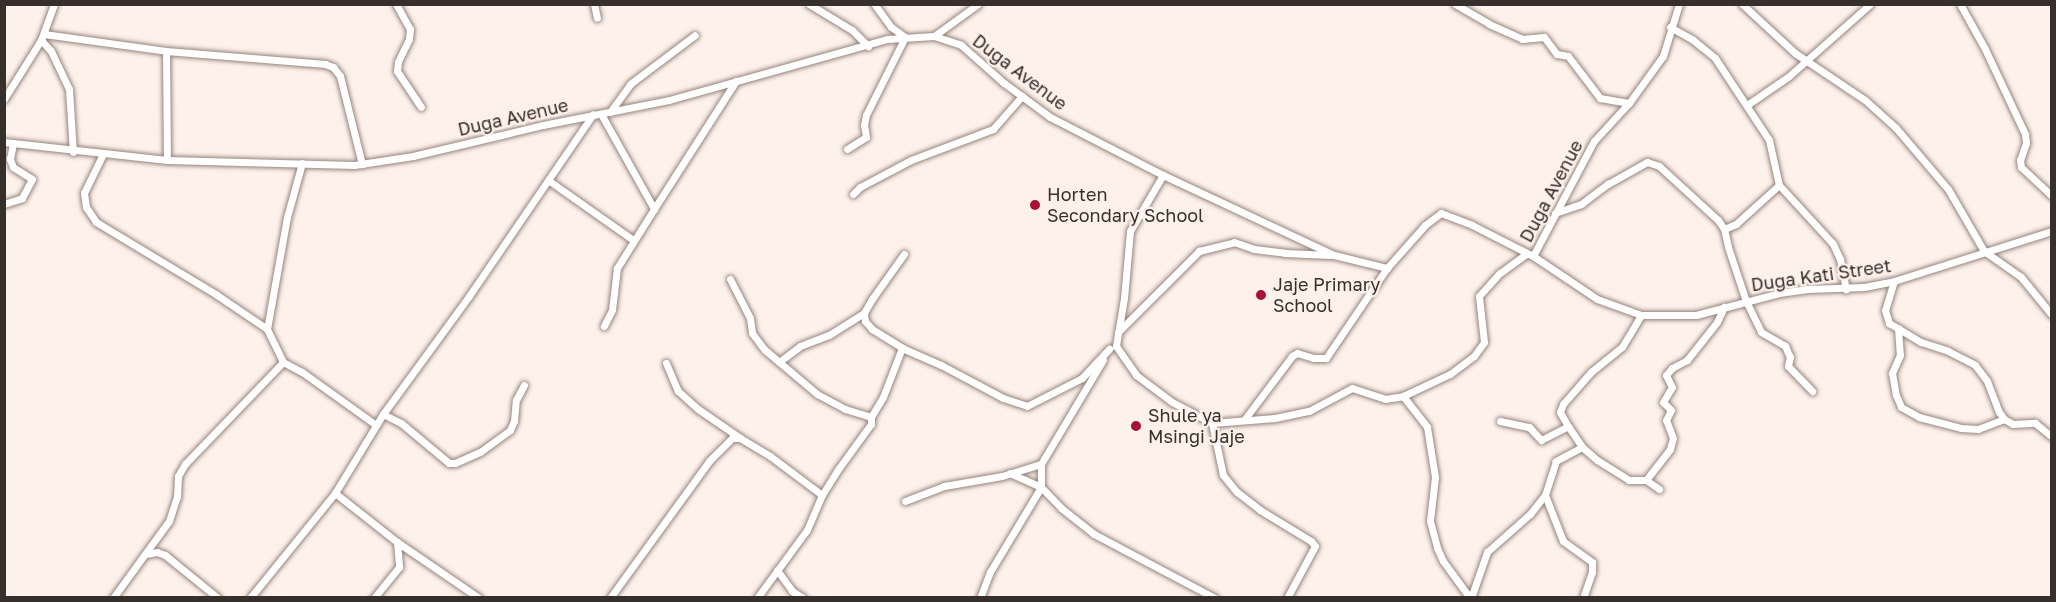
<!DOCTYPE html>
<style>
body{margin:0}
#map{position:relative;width:2056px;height:602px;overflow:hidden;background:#fdf1ec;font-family:"Golos Text",sans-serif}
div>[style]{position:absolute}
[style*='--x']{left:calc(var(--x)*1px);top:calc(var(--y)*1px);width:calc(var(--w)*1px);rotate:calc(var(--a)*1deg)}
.roads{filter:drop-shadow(0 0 2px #96847c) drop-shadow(0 0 2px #96847c)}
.minor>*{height:7px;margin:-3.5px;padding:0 3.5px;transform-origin:3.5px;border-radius:3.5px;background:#fff}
.dots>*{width:16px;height:16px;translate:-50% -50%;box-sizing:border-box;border:3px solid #fdf1ec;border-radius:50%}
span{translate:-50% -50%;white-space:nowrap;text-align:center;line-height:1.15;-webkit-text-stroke:4.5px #fdf1ec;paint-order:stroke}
.street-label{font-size:18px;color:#372f2c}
.poi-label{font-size:18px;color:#372f2c}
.left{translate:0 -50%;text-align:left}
.frame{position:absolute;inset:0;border:6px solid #372f2c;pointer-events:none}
</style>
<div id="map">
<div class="roads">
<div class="minor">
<div style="--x:396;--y:4;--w:29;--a:61"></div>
<div style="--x:410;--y:29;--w:10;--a:96"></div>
<div style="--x:409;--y:39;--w:25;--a:116"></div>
<div style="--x:398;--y:62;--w:9;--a:96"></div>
<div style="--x:397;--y:71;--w:43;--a:56.3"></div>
<div style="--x:594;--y:4;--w:14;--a:78"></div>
<div style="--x:809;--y:4;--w:50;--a:31.2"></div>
<div style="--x:852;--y:30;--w:23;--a:45"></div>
<div style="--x:1455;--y:4;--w:39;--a:30"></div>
<div style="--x:1489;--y:24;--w:36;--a:24"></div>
<div style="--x:1522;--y:39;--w:22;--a:-5"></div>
<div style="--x:1544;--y:37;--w:21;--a:53"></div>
<div style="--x:1557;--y:54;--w:11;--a:10"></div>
<div style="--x:1568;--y:56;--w:53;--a:52.7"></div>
<div style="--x:1600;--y:98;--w:29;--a:10"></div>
<div style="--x:1742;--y:4;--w:72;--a:42.8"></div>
<div style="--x:1795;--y:53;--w:84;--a:33.9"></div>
<div style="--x:1865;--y:100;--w:42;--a:42.1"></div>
<div style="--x:1896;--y:128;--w:80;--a:49.6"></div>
<div style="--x:1948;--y:189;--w:72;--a:59.9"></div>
<div style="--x:1984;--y:251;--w:45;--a:35.1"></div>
<div style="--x:2021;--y:277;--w:49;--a:50.8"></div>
<div style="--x:1960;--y:4;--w:51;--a:60.9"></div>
<div style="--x:1985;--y:49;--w:94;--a:64.8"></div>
<div style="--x:2025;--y:134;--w:9;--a:84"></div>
<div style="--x:2026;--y:143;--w:18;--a:109"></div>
<div style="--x:2020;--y:160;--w:7;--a:82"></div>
<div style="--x:2021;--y:167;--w:42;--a:43.1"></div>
<div style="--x:1670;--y:27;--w:26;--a:29"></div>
<div style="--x:1693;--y:40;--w:28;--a:39"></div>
<div style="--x:1715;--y:58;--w:98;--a:56.6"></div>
<div style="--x:1769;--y:140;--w:46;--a:77.5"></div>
<div style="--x:1779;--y:185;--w:58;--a:137.8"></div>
<div style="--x:1736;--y:224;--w:13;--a:157"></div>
<div style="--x:44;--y:34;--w:123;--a:7.9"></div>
<div style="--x:166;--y:51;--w:160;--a:4.7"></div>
<div style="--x:325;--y:64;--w:9;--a:21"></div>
<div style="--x:333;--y:67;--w:11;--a:52"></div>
<div style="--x:340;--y:76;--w:91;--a:76"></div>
<div style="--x:934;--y:36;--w:54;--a:-36"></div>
<div style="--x:41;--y:40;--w:15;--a:48"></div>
<div style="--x:51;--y:51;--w:42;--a:64.7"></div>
<div style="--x:69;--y:89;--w:63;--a:86.4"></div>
<div style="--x:166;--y:51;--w:109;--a:89.5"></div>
<div style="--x:4;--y:99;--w:70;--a:-57.9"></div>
<div style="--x:41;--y:40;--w:38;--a:-70"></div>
<div style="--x:1747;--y:105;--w:51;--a:-34.6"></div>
<div style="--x:1789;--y:76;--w:108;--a:-41.6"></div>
<div style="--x:610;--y:112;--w:34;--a:-54"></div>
<div style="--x:630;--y:84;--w:81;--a:-37"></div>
<div style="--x:601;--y:114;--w:109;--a:60.8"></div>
<div style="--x:654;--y:209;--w:70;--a:122.1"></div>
<div style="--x:617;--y:268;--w:42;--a:96.8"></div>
<div style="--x:612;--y:310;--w:18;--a:117"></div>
<div style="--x:4;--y:142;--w:164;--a:6.3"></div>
<div style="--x:167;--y:160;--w:187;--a:1.5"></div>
<div style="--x:354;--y:165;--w:60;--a:-8.7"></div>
<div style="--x:413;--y:156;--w:134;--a:-13.4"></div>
<div style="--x:543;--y:125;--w:128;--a:-11.2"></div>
<div style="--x:669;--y:100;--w:226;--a:-15.6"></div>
<div style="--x:887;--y:39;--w:47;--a:-3.7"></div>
<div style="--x:934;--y:36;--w:28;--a:18"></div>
<div style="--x:961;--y:45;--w:57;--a:41.5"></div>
<div style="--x:1004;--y:83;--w:57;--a:36.5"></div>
<div style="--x:1050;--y:117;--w:127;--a:27.2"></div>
<div style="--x:1163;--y:175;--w:189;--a:25.1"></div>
<div style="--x:1334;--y:255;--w:55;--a:13.8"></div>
<div style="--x:1387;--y:268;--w:57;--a:-48.5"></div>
<div style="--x:1425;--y:225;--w:20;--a:-37"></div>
<div style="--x:1441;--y:213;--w:33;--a:21"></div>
<div style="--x:1472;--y:225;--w:68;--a:26.9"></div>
<div style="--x:1533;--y:256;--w:130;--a:-62.1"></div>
<div style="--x:1594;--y:141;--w:52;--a:-47.4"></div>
<div style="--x:1629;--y:103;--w:58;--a:-54.1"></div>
<div style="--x:1663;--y:56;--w:54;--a:-72.9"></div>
<div style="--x:847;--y:149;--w:22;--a:-32"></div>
<div style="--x:866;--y:137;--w:12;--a:-99"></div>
<div style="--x:864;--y:125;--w:10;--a:-79"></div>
<div style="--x:866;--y:115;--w:87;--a:-63.4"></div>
<div style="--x:905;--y:37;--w:17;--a:-144"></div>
<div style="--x:891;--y:27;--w:29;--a:-126"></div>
<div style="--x:103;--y:154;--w:43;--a:116"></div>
<div style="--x:84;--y:193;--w:14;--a:82"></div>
<div style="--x:86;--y:207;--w:18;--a:56"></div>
<div style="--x:96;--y:222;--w:141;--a:31.1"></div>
<div style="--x:217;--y:295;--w:60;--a:34.2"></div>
<div style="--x:302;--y:163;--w:56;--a:105.5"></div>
<div style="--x:287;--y:217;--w:114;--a:100.1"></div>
<div style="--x:267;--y:329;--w:37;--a:64"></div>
<div style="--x:283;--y:362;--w:21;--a:28"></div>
<div style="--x:302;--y:372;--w:91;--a:35.6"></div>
<div style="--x:1163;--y:175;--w:65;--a:120.5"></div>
<div style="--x:1130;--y:231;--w:67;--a:95.1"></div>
<div style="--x:1124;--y:298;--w:49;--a:99.5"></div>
<div style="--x:1116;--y:346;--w:35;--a:55"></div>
<div style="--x:1136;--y:375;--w:45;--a:36.9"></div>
<div style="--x:1172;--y:402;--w:45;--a:27.7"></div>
<div style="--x:1212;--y:423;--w:63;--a:-4.5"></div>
<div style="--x:1275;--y:418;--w:35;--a:-12"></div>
<div style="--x:1309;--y:411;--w:49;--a:-28.1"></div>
<div style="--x:1352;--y:388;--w:35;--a:18"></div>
<div style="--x:1385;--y:399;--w:18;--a:-9"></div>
<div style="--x:1403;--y:396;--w:52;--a:-25.1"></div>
<div style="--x:1450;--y:374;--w:30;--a:-37"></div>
<div style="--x:1474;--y:356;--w:17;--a:-54"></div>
<div style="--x:1484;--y:342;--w:46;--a:-96.2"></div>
<div style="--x:1479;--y:296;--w:31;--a:-48"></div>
<div style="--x:1500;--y:273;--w:32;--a:-36"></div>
<div style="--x:548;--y:180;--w:104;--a:35.2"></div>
<div style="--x:1779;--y:185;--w:80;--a:47.5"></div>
<div style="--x:1833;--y:244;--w:17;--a:65"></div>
<div style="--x:1840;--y:259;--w:31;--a:79"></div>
<div style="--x:853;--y:194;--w:10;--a:-45"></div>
<div style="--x:860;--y:187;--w:58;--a:-27.9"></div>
<div style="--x:911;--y:160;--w:88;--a:-20.7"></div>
<div style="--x:993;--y:129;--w:44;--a:-48.7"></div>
<div style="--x:4;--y:204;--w:19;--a:-18"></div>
<div style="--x:22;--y:198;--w:21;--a:-62"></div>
<div style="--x:32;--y:179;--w:22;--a:-148"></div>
<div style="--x:13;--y:167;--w:9;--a:-111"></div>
<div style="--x:10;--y:159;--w:15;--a:-79"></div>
<div style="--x:654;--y:209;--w:152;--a:-57.4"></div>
<div style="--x:1555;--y:213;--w:28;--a:-19"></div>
<div style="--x:1581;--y:204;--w:34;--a:-37"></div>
<div style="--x:1608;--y:184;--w:45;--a:-29.4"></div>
<div style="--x:1647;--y:162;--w:13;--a:18"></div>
<div style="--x:1659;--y:166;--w:80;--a:42.5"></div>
<div style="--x:1718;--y:220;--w:11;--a:56"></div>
<div style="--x:1724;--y:229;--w:18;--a:77"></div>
<div style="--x:1728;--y:247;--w:57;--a:71.6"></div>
<div style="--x:1746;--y:301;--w:34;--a:64"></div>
<div style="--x:1761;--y:332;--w:28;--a:30"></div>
<div style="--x:1785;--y:346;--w:12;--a:66"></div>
<div style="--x:1790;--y:357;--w:9;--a:103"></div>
<div style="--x:1788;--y:366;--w:35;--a:46"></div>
<div style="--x:904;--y:254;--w:55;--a:125.4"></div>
<div style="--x:872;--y:299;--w:16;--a:120"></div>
<div style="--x:864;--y:313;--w:8;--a:83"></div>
<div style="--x:865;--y:321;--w:11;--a:49"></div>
<div style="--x:872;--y:329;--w:36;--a:32"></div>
<div style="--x:902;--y:348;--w:43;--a:23.6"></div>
<div style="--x:941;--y:365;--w:70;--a:28"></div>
<div style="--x:1003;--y:398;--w:25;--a:18"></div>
<div style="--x:1027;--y:406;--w:62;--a:-27"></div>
<div style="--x:1082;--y:378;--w:40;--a:-47"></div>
<div style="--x:1533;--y:256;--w:77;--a:33.9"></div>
<div style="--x:1597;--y:299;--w:47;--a:20"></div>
<div style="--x:1641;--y:315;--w:55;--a:0"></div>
<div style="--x:1696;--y:315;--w:86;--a:-14.8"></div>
<div style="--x:1779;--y:293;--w:29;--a:-8"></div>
<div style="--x:1808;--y:289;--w:56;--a:-2"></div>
<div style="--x:1864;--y:287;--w:31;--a:-11"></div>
<div style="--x:1894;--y:281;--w:166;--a:-17.6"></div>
<div style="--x:730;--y:279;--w:44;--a:62.9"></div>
<div style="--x:750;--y:318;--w:15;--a:82"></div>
<div style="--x:752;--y:333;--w:21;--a:53"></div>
<div style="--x:765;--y:350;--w:68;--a:40.2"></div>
<div style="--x:817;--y:394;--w:32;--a:28"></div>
<div style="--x:845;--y:409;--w:27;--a:17"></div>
<div style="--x:1894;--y:281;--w:30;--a:107"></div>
<div style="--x:1885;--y:310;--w:14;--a:73"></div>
<div style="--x:1889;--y:323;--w:37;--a:31"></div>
<div style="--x:1921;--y:342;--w:28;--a:18"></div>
<div style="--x:1948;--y:351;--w:30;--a:27"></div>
<div style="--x:1975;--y:365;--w:20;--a:53"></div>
<div style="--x:1987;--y:381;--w:33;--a:69"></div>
<div style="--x:1999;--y:412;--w:9;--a:54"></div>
<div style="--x:2004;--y:419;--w:10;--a:29"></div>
<div style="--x:2013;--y:424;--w:22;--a:-3"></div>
<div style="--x:2035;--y:423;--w:22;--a:39"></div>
<div style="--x:1898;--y:328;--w:27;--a:86"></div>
<div style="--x:1900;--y:355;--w:20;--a:114"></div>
<div style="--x:1892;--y:373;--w:22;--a:80"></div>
<div style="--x:1896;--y:395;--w:13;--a:67"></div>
<div style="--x:1901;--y:407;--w:21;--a:29"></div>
<div style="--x:1919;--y:417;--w:43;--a:14.7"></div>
<div style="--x:1961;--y:428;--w:17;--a:3"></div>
<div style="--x:1978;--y:429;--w:28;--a:-21"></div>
<div style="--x:1118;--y:332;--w:115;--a:-45"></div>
<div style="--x:1199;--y:251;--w:36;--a:-14"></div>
<div style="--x:1234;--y:242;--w:21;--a:19"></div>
<div style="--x:1254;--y:249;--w:31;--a:7"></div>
<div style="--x:1285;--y:253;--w:45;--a:2.5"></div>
<div style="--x:779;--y:362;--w:26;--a:-37"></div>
<div style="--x:800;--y:346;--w:31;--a:-21"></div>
<div style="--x:829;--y:335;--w:41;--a:-32.2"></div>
<div style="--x:666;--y:363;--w:30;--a:67"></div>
<div style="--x:678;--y:391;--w:27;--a:42"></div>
<div style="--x:698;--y:409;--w:51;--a:34.6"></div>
<div style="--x:1403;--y:396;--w:39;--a:52"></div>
<div style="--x:1427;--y:427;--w:51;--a:80.9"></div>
<div style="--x:1435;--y:477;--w:44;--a:96.5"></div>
<div style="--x:1430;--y:521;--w:28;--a:75"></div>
<div style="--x:1437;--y:548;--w:14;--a:65"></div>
<div style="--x:1443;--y:561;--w:46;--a:53.9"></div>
<div style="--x:383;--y:414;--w:20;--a:27"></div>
<div style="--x:401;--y:423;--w:62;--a:39.8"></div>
<div style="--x:449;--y:463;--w:6;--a:0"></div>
<div style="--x:455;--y:463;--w:27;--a:-24"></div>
<div style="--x:480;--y:452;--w:37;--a:-36"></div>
<div style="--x:510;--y:430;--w:10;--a:-66"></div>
<div style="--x:514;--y:421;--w:21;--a:-85"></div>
<div style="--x:516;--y:400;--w:17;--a:-62"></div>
<div style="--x:1244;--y:420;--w:80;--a:-53.1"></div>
<div style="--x:1292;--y:356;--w:6;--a:-31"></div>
<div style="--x:1297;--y:353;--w:17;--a:17"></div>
<div style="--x:1313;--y:358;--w:13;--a:0"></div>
<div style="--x:1326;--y:358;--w:109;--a:-55.9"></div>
<div style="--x:1500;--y:421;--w:30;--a:12"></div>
<div style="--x:1529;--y:427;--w:18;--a:47"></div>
<div style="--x:1541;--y:440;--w:30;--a:-27"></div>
<div style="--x:1568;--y:426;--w:16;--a:-120"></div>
<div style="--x:1560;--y:412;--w:9;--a:-69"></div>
<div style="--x:1563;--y:404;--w:43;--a:-48.8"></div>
<div style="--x:1591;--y:372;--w:40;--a:-39"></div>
<div style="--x:1622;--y:347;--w:37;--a:-59"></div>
<div style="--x:1212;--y:423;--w:53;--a:78.1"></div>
<div style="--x:1223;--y:475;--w:22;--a:51"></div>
<div style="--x:1237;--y:492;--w:29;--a:38"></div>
<div style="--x:1260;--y:510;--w:60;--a:31.3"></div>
<div style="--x:1311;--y:541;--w:6;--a:51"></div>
<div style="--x:1315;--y:546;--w:59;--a:118.3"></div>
<div style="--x:1568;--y:426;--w:25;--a:56"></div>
<div style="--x:1582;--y:447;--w:20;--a:41"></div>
<div style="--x:1597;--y:460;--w:38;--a:32"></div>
<div style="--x:1629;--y:480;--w:17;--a:0"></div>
<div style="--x:1646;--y:480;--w:16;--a:35"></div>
<div style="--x:1582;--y:447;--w:30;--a:152"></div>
<div style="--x:1556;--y:461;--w:36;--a:108"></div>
<div style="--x:1545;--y:495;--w:49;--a:68.6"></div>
<div style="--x:1563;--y:541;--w:36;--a:36"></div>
<div style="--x:1592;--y:562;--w:10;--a:90"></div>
<div style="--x:1592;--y:572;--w:28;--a:109"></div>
<div style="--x:1041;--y:464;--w:23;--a:90"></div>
<div style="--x:1041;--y:487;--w:29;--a:46"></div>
<div style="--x:1061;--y:508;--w:42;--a:38.2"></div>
<div style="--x:1094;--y:534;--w:137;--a:27.9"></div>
<div style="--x:1646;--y:480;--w:39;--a:-52"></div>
<div style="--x:1670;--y:449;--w:11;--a:-75"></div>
<div style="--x:1673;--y:438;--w:19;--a:-111"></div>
<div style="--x:1666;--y:420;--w:11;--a:-63"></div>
<div style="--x:1671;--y:410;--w:11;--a:-135"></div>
<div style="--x:1663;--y:402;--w:17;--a:-59"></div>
<div style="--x:1672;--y:387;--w:13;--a:-117"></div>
<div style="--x:1666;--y:375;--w:9;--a:-49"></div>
<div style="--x:1672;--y:368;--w:17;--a:-28"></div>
<div style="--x:1687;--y:360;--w:48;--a:-51.7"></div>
<div style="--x:1717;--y:322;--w:17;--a:-65"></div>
<div style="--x:335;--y:493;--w:79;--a:38.3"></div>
<div style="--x:397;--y:542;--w:25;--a:85"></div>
<div style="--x:399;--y:567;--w:40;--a:129"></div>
<div style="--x:905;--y:501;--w:42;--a:-21"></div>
<div style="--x:944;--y:486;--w:59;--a:-9.8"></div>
<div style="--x:1002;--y:476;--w:41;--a:-17.1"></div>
<div style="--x:1041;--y:464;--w:121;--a:-59.2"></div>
<div style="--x:397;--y:542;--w:99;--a:34.3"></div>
<div style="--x:146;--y:554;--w:11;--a:-10"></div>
<div style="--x:157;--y:552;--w:9;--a:21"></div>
<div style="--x:165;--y:555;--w:68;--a:39.1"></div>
<div style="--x:777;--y:570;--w:26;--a:54"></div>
<div style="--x:792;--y:591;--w:13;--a:32"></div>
<div style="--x:113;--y:598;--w:95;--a:-54"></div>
<div style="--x:169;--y:521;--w:25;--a:-72"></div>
<div style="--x:177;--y:497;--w:21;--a:-87"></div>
<div style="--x:178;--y:476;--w:14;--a:-60"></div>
<div style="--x:185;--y:464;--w:141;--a:-46.1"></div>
<div style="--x:250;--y:598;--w:135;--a:-51"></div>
<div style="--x:335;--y:493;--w:92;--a:-58.7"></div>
<div style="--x:383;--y:414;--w:146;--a:-53.9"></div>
<div style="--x:469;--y:296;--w:220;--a:-55.7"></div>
<div style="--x:610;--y:598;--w:169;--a:-54.1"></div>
<div style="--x:709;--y:461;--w:33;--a:-45"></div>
<div style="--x:732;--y:438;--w:8;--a:0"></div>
<div style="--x:740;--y:438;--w:35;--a:31"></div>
<div style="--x:770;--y:456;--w:65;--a:36.9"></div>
<div style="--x:757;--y:598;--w:84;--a:-53.7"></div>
<div style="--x:807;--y:530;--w:38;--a:-67"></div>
<div style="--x:822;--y:495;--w:32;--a:-58"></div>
<div style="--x:839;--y:468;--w:54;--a:-54"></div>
<div style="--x:871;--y:424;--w:7;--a:-90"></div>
<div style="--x:871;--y:417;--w:23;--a:-59"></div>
<div style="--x:883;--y:397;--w:53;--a:-68.8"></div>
<div style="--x:980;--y:598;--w:28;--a:-69"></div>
<div style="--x:990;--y:572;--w:99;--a:-59"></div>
<div style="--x:1041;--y:487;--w:34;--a:-156"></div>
<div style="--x:1471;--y:598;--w:49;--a:-70.8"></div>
<div style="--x:1487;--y:552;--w:57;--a:-41.5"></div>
<div style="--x:1530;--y:514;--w:24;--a:-52"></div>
</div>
</div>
<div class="dots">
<div style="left:1035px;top:205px;background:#a81036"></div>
<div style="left:1261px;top:295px;background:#a81036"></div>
<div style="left:1136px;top:426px;background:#a81036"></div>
</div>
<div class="street-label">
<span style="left:1020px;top:72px;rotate:37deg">Duga Avenue</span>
<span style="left:513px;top:117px;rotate:-13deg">Duga Avenue</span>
<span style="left:1551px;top:191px;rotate:-62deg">Duga Avenue</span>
<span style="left:1821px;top:275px;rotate:-8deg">Duga Kati Street</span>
</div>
<div class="poi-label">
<span class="left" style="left:1047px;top:205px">Horten<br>Secondary School</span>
<span class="left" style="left:1273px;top:295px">Jaje Primary<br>School</span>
<span class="left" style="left:1148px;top:426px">Shule ya<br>Msingi Jaje</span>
</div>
<div class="frame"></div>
</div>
